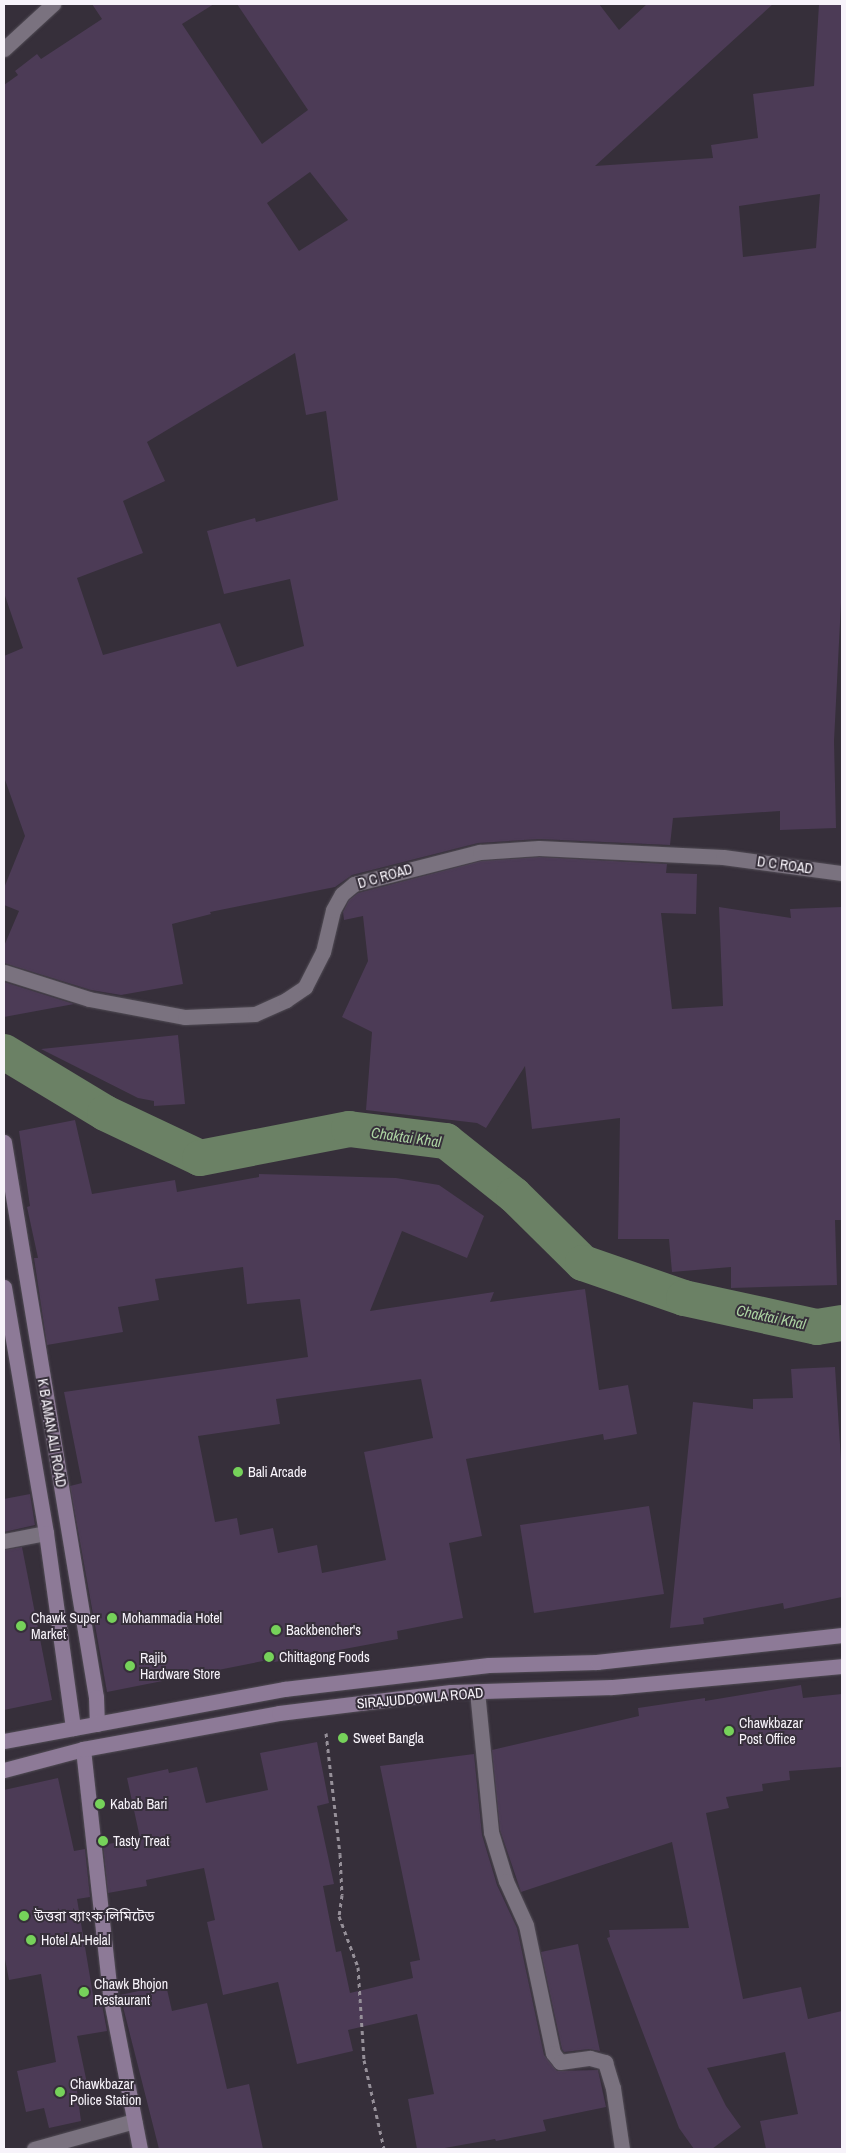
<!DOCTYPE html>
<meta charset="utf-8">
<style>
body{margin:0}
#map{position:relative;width:846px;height:2153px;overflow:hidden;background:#362f3a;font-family:"Archivo Narrow","Noto Sans Bengali",sans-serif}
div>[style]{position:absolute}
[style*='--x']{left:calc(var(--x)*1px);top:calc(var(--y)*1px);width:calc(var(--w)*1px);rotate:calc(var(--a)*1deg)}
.canal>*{height:36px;margin:-18px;padding:0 18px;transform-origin:18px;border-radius:18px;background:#6b8165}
.building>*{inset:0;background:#4c3b56}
.path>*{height:3px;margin-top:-1.5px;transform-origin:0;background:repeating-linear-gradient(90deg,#969099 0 4px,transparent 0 8px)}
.roads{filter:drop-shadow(0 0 1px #514c55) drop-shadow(0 0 1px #514c55)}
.street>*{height:15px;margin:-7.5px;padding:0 7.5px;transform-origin:7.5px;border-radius:7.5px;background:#7a727f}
.secondary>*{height:15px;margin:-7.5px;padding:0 7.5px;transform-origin:7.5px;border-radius:7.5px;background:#8d7a97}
.dots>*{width:14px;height:14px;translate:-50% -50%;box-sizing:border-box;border:2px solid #362f3a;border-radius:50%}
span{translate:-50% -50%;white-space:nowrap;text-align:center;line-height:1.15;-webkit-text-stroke:4px #362f3a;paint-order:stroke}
.street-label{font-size:14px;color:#f7f3fa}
.poi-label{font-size:14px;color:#f7f3fa}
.left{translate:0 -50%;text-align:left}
.water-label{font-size:15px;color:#acd3a2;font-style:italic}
.frame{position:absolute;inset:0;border:5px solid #f7f3fa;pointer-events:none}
</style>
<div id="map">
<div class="canal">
<div style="--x:4;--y:1052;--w:118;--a:31.1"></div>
<div style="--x:105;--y:1113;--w:105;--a:25.3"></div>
<div style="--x:200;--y:1158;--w:152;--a:-11"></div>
<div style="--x:349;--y:1129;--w:98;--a:7.1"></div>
<div style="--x:446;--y:1141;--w:87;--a:38.5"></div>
<div style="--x:514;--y:1195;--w:97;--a:44.6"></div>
<div style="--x:583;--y:1263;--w:107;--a:19.1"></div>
<div style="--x:684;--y:1298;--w:136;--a:12.3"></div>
<div style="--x:817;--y:1327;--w:25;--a:-9"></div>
</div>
<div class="building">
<div style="clip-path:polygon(evenodd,92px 4px,214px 4px,182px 24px,262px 144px,308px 110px,237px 4px,599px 4px,619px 30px,647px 4px,773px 4px,595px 166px,713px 158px,711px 145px,758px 138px,753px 94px,814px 86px,819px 4px,842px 4px,842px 583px,834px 741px,836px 828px,780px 830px,780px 811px,673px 818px,670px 845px,539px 839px,478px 843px,352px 875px,335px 887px,210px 912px,211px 914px,172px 924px,183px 984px,121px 995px,91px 990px,4px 963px,4px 946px,19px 911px,4px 905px,4px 888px,25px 836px,4px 777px,4px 656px,23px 648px,4px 593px,4px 85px,18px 75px,15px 71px,37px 54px,41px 59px,102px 19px,92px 4px,310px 172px,348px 220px,299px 251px,267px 203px,310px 172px,92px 4px,820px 194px,816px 248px,743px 257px,739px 206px,820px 194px,92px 4px,295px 353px,306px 415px,326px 411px,338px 500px,256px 522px,255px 518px,207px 531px,224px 594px,290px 579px,304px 646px,237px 667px,220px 623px,103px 655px,77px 578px,143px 553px,123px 501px,165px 481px,147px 442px,295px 353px)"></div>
<div style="clip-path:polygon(539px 857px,667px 864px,666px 873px,697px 874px,696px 914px,661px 913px,672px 1009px,723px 1006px,719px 907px,791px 918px,790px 909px,842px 907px,842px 1220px,835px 1220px,837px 1285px,731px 1288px,731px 1267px,672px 1272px,669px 1239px,618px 1239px,620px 1118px,532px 1129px,525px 1066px,486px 1128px,477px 1123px,366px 1110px,372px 1032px,342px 1017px,368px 961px,363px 916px,344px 920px,343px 912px,349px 900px,358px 893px,481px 861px)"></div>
<div style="clip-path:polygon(4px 982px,74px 1004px,4px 1017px)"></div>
<div style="clip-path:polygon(178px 1035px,185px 1104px,154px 1106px,154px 1101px,138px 1098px,41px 1049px)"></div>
<div style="clip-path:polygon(evenodd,75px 1120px,92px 1194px,175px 1180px,177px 1192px,259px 1177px,259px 1174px,396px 1178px,439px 1185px,484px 1216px,467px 1258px,402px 1231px,370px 1311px,494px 1292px,490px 1302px,585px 1289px,599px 1390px,628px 1385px,637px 1434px,604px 1440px,603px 1434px,466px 1459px,482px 1536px,449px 1543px,463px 1618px,397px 1631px,398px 1639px,269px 1663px,268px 1660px,107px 1692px,70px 1486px,82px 1483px,64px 1392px,308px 1357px,300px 1299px,247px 1304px,243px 1267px,155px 1279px,159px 1300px,118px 1307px,123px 1332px,47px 1345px,34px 1258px,38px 1258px,27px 1207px,30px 1206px,19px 1131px,75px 1120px,421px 1379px,433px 1438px,364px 1452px,386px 1560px,322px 1573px,317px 1545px,278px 1553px,273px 1528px,240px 1535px,237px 1518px,215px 1522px,198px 1436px,280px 1424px,276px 1399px,421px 1379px)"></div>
<div style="clip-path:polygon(835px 1367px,842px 1476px,842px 1597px,784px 1609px,783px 1603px,703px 1618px,704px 1624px,670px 1628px,693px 1402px,753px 1409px,753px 1399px,793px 1398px,791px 1369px)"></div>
<div style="clip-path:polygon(30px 1494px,35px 1525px,4px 1532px,4px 1499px)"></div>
<div style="clip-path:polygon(649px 1506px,664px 1594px,534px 1613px,520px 1525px)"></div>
<div style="clip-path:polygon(22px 1547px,52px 1700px,4px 1710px,4px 1550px)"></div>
<div style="clip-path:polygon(801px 1685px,803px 1698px,842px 1694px,842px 1767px,789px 1771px,790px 1780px,762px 1784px,763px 1791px,726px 1797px,729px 1808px,706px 1813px,743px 1999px,801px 1987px,808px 2019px,842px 2011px,842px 2149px,766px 2149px,760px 2121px,798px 2114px,785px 2052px,707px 2068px,726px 2106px,741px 2127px,712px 2149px,694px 2149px,679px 2128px,607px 1938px,610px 1937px,609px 1930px,689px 1928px,672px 1842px,521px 1892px,500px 1830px,492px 1750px,639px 1716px,638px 1708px,705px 1698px,705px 1701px)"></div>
<div style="clip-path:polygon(317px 1742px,329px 1803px,317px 1806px,334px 1884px,323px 1886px,336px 1952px,341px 1951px,350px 1993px,413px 1978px,410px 1962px,420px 1960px,380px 1766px,474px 1754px,482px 1835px,497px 1885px,517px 1928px,544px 2055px,557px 2071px,598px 2070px,606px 2107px,543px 2120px,546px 2131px,496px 2141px,495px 2139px,439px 2149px,417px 2149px,408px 2099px,434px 2094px,417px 2014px,348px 2030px,353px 2051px,297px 2064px,278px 1982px,223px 1995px,207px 1922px,215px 1920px,204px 1868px,146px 1880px,147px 1886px,108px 1893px,103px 1845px,140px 1838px,127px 1778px,168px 1769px,169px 1773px,197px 1767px,206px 1803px,268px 1790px,260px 1753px)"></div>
<div style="clip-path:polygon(58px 1778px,74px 1851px,85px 1849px,90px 1897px,77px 1899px,94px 2001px,101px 1999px,107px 2031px,77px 2036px,88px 2088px,77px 2091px,81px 2121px,49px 2128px,44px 2108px,26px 2112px,17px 2071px,56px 2062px,41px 1974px,9px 1980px,4px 1954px,4px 1790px)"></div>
<div style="clip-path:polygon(578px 1944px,600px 2051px,589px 2049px,564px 2052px,562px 2049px,541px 1952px)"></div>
<div style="clip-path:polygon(166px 1985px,172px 2011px,207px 2003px,227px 2089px,249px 2084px,263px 2149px,159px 2149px,120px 1995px)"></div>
</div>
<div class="path">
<div style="--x:326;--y:1733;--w:122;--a:83.4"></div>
<div style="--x:340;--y:1854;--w:41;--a:87.2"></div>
<div style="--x:342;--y:1895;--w:21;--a:98"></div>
<div style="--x:339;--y:1916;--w:54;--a:69.6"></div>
<div style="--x:358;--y:1967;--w:93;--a:86.3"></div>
<div style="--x:364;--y:2060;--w:91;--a:77.3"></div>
</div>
<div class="roads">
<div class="street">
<div style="--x:4;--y:49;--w:67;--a:-42.6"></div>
<div style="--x:4;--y:972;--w:89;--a:17.6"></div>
<div style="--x:89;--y:999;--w:98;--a:10.6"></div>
<div style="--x:185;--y:1017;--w:70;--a:-2.5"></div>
<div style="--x:255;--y:1014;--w:34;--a:-24"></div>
<div style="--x:286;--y:1000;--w:23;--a:-34"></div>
<div style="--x:305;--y:987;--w:39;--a:-63"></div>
<div style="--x:323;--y:952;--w:43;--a:-76.6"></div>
<div style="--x:333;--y:910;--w:18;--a:-61"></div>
<div style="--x:342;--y:894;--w:16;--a:-40"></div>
<div style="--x:354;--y:884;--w:130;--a:-14.3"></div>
<div style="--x:480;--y:852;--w:59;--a:-3.9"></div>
<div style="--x:539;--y:848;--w:184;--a:2.8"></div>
<div style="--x:723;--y:857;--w:120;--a:7.7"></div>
<div style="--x:4;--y:1541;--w:43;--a:-10.8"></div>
<div style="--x:477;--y:1691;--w:142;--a:84.3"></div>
<div style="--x:491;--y:1832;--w:51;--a:73"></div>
<div style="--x:506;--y:1881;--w:48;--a:65.6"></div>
<div style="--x:526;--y:1925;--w:131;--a:78.1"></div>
<div style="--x:553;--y:2053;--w:11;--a:52"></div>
<div style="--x:560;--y:2062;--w:30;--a:-8"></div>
<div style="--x:590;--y:2058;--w:16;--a:15"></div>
<div style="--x:605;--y:2062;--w:27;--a:73"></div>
<div style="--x:613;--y:2088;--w:62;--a:81.6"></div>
<div style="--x:34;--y:2149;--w:104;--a:-15.6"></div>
</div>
<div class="secondary">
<div style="--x:4;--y:1142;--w:563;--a:80.59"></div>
<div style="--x:96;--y:1697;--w:27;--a:88"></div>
<div style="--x:4;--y:1287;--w:250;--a:80.3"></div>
<div style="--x:46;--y:1533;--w:197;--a:82.1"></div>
<div style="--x:4;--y:1741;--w:285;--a:-10.5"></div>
<div style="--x:284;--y:1689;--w:206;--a:-6.7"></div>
<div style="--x:489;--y:1665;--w:108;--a:-1.6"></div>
<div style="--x:597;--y:1662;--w:246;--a:-6.3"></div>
<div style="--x:83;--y:1749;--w:247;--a:83.7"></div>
<div style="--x:110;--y:1995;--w:157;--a:79"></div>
<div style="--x:4;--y:1770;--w:82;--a:-14.9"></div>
<div style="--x:83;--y:1749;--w:199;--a:-10.4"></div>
<div style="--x:279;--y:1713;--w:173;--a:-7"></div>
<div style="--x:451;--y:1692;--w:161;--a:-1.8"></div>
<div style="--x:612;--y:1687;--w:231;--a:-5.2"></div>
</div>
</div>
<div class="dots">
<div style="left:238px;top:1472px;background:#76d25a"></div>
<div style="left:112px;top:1618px;background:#76d25a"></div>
<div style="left:21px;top:1626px;background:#76d25a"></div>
<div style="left:276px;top:1630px;background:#76d25a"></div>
<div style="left:269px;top:1657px;background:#76d25a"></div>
<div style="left:130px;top:1666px;background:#76d25a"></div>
<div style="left:729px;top:1731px;background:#76d25a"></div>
<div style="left:343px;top:1738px;background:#76d25a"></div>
<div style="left:100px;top:1804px;background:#76d25a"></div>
<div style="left:103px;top:1841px;background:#76d25a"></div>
<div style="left:24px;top:1916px;background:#76d25a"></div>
<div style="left:31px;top:1940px;background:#76d25a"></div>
<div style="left:84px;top:1992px;background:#76d25a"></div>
<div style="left:60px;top:2092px;background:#76d25a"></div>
</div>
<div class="street-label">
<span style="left:785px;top:865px;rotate:8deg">D C ROAD</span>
<span style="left:385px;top:876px;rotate:-16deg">D C ROAD</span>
<span style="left:52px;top:1433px;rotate:80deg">K B AMAN ALI ROAD</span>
<span style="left:420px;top:1698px;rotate:-5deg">SIRAJUDDOWLA ROAD</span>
</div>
<div class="poi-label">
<span class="left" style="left:248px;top:1472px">Bali Arcade</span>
<span class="left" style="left:31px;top:1626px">Chawk Super<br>Market</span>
<span class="left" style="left:122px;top:1618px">Mohammadia Hotel</span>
<span class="left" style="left:286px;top:1630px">Backbencher's</span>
<span class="left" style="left:279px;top:1657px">Chittagong Foods</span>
<span class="left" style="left:140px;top:1666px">Rajib<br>Hardware Store</span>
<span class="left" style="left:739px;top:1731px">Chawkbazar<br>Post Office</span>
<span class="left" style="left:353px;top:1738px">Sweet Bangla</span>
<span class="left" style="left:110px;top:1804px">Kabab Bari</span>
<span class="left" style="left:113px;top:1841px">Tasty Treat</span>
<span class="left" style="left:34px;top:1916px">উত্তরা ব্যাংক লিমিটেড</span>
<span class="left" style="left:41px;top:1940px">Hotel Al-Helal</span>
<span class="left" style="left:94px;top:1992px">Chawk Bhojon<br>Restaurant</span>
<span class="left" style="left:70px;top:2092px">Chawkbazar<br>Police Station</span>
</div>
<div class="water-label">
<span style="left:406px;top:1137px;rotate:8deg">Chaktai Khal</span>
<span style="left:771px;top:1317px;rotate:12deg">Chaktai Khal</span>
</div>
<div class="frame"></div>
</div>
